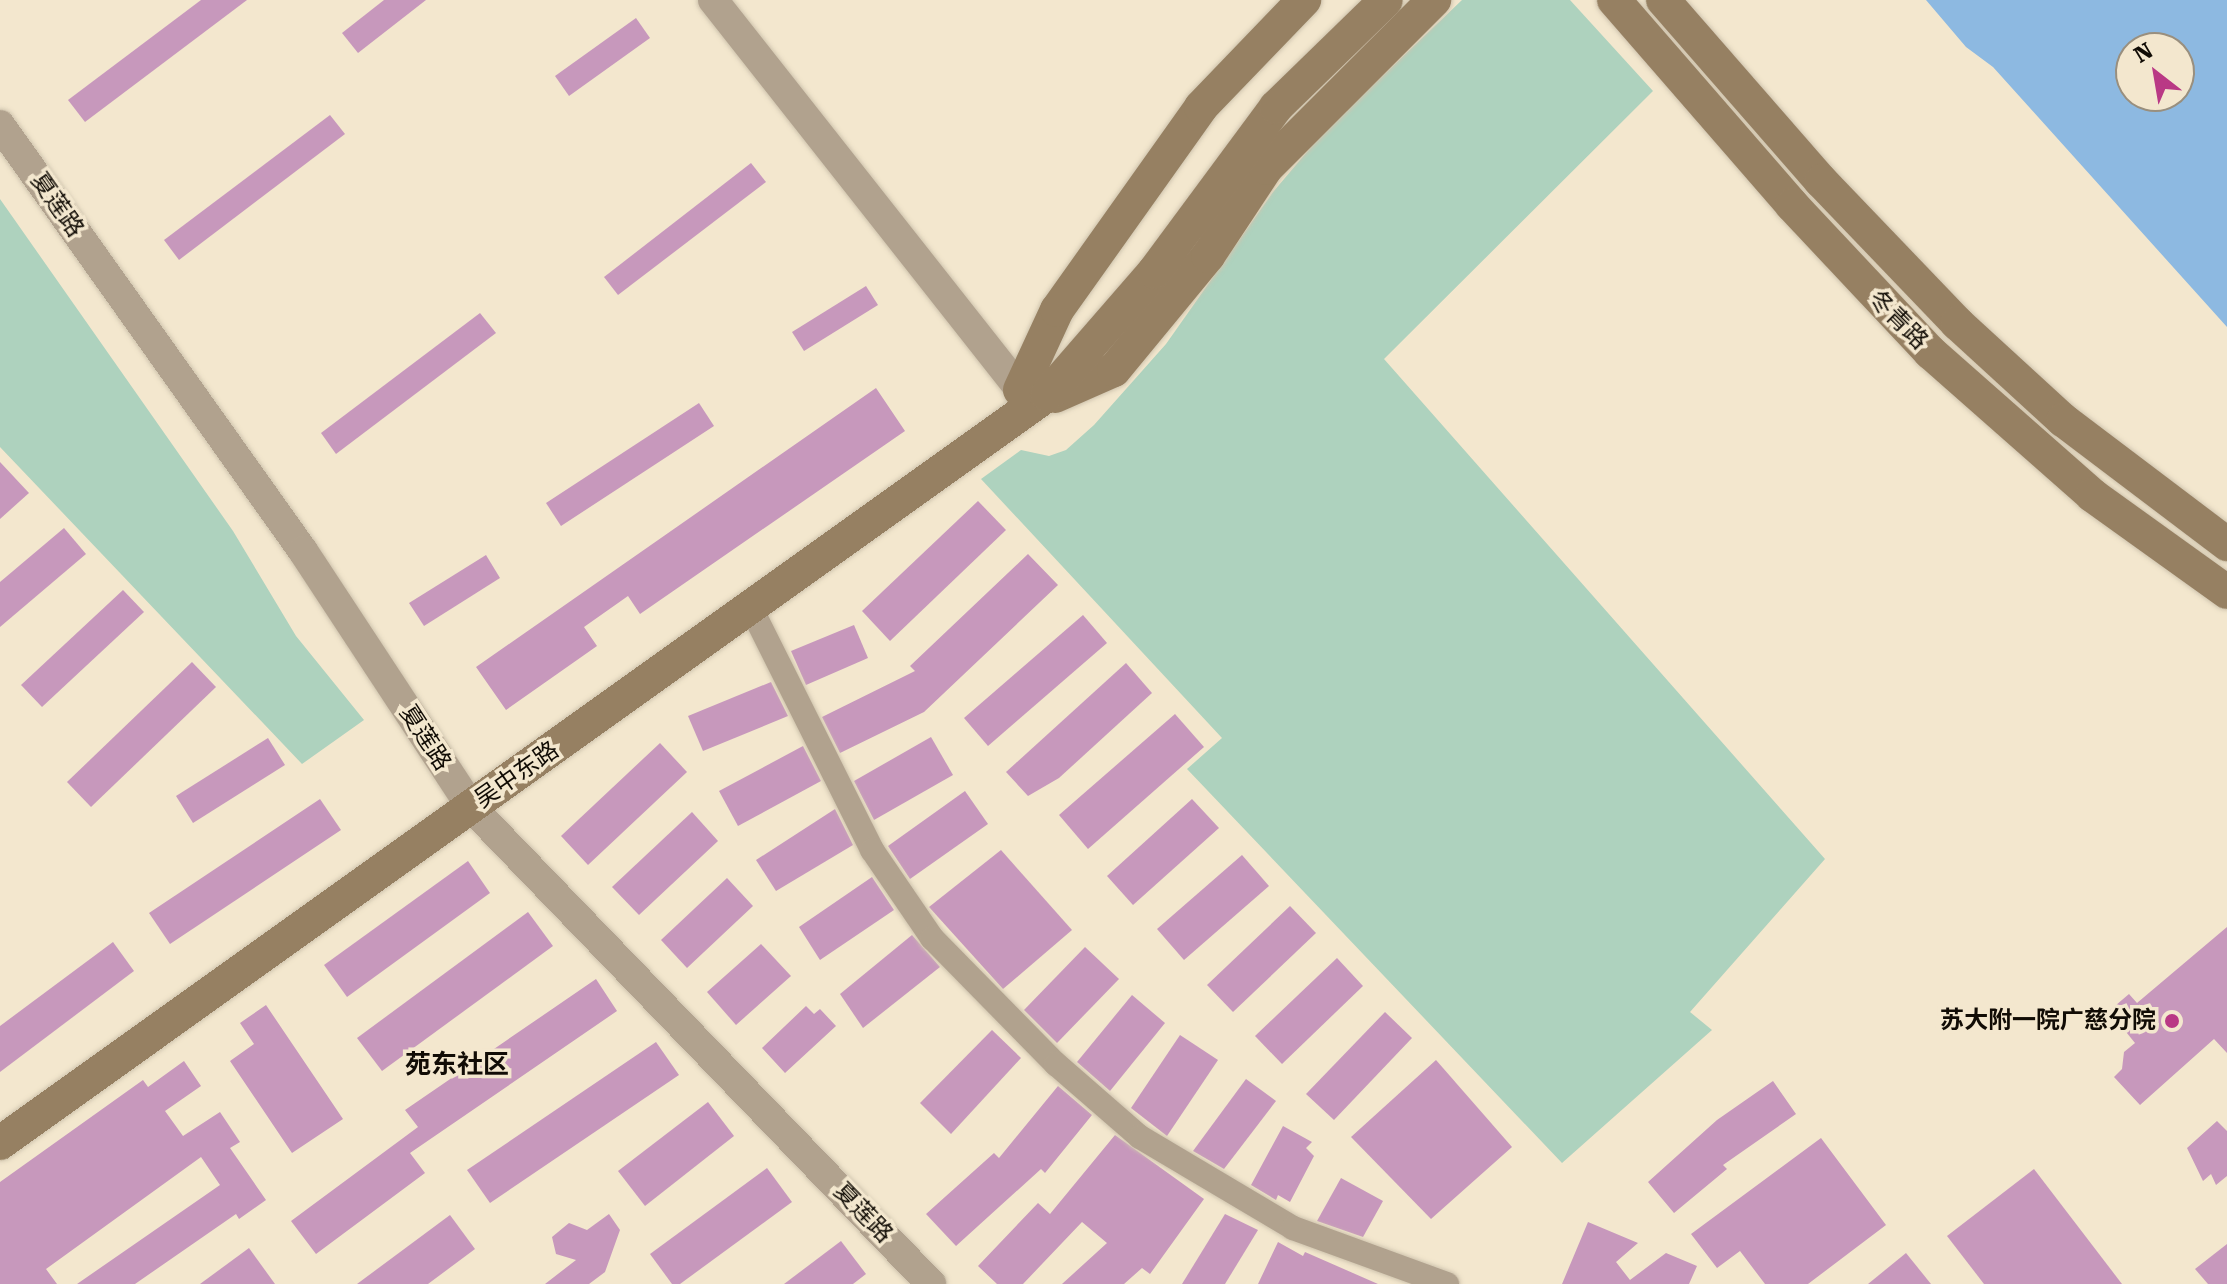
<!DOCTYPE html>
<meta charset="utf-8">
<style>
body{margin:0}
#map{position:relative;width:2227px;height:1284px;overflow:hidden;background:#f3e7ce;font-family:"Roboto Serif","Noto Sans SC",serif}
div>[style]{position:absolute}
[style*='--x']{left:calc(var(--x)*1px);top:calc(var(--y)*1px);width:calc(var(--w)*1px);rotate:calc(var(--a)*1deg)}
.green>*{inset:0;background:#aed2be}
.water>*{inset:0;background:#8db9e1}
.building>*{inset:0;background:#c798bc}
.roads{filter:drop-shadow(0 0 2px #cfc4ae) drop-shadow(0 0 2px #cfc4ae)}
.minor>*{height:24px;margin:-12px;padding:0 12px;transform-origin:12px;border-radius:12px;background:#b1a28e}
.tertiary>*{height:30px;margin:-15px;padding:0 15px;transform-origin:15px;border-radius:15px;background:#b1a28e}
.secondary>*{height:34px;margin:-17px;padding:0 17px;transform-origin:17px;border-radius:17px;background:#968062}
.dots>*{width:22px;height:22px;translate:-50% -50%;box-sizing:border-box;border:4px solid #f3e7ce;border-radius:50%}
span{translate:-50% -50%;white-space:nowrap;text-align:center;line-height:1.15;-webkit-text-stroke:7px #f3e7ce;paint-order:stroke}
.street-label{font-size:24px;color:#110c05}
.poi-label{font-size:24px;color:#110c05;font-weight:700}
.right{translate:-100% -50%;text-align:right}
.neighbourhood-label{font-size:26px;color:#110c05;font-weight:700}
.north{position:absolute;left:2115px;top:32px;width:80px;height:80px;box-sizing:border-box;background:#f3e7ce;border:2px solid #998f7e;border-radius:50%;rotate:329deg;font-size:22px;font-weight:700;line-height:32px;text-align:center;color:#110c05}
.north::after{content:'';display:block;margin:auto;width:28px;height:36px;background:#b93985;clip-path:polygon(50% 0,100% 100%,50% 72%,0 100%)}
</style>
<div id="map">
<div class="green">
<div style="clip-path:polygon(1462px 0,1570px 0,1653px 91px,1384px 359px,1825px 859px,1690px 1012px,1712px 1030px,1562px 1163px,1187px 769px,1222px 738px,981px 479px,1021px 450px,1049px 456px,1066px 450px,1094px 425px,1166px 344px,1273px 192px,1323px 133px)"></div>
<div style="clip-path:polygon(0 199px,233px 531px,296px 636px,364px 720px,302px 764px,0 447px)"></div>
</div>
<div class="water">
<div style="clip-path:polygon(evenodd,1926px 0,2227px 0,2227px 327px,1993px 67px,1966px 47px,1926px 0,2131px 48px,2179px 48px,2179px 96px,2131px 96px,2131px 48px)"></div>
</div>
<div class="building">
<div style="clip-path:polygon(201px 0,247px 0,85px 122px,68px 100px)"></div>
<div style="clip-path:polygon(384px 0,426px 0,358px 53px,342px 33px)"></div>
<div style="clip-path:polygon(636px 18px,650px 38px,569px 96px,555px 76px)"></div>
<div style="clip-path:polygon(330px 115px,345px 134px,179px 260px,164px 240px)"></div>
<div style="clip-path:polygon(751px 163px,766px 182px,618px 295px,604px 277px)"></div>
<div style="clip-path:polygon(866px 286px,878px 305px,804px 351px,792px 332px)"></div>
<div style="clip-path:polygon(480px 313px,496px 333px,336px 454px,321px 433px)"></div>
<div style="clip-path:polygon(876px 388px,905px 431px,640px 614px,628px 596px,584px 627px,597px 646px,506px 710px,476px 667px)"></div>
<div style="clip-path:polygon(699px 403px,714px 426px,561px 526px,546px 503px)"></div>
<div style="clip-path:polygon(0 462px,29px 493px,0 519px)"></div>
<div style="clip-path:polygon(978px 501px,1006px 530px,890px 641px,862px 611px)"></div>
<div style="clip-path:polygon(64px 528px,86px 554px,0 627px,0 582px)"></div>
<div style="clip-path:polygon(1028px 554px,1058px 585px,924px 712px,840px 753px,822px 717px,915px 671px,910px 666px)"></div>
<div style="clip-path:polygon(486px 555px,500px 578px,424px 626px,409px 603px)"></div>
<div style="clip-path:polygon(123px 590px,144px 612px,42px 707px,21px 685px)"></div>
<div style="clip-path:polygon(1083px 615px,1107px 643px,988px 746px,964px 718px)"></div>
<div style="clip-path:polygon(854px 625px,868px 658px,806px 685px,791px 651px)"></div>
<div style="clip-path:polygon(192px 662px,216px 687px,91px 807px,67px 782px)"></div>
<div style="clip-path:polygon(1126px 663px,1152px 693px,1059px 778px,1028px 796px,1006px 772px)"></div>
<div style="clip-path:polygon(771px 682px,788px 716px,703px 751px,688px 716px)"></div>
<div style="clip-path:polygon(1175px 714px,1204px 747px,1088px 849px,1059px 815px)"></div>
<div style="clip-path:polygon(931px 737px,953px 775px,874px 820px,854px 781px)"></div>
<div style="clip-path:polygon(268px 738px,285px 765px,193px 823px,176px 796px)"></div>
<div style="clip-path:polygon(660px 743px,687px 772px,588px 865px,561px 836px)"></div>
<div style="clip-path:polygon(803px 746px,821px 781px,738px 826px,719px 791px)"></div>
<div style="clip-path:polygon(965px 791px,988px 824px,910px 879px,888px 846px)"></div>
<div style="clip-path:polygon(320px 799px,341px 830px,170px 944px,149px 913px)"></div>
<div style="clip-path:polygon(1192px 799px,1219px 828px,1133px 905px,1107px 876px)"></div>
<div style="clip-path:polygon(835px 809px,853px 845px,776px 891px,756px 860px)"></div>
<div style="clip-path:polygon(692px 812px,718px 841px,639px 915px,612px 887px)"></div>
<div style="clip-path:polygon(1001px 850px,1072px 930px,1003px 989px,929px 907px)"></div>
<div style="clip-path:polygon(1242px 855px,1269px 886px,1184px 960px,1157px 929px)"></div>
<div style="clip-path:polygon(468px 861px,490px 893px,347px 997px,324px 965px)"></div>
<div style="clip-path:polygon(872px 877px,894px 910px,820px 960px,799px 927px)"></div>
<div style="clip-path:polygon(727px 878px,753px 906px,687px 968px,661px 940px)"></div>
<div style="clip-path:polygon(1290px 906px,1316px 933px,1233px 1012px,1207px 985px)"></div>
<div style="clip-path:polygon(528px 912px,553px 946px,382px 1071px,357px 1038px)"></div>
<div style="clip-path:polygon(2227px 927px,2227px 1053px,2214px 1039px,2140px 1105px,2114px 1077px,2122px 1069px,2124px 1052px,2135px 1043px,2109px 1011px,2129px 994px,2137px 1003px)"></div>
<div style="clip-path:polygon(912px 935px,940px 967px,863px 1028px,840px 994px)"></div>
<div style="clip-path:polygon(113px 942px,134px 971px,0 1072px,0 1026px)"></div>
<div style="clip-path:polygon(761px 944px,791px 976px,736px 1025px,707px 992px)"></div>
<div style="clip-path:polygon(1085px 947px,1119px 979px,1057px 1043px,1024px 1010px)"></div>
<div style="clip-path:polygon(1337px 958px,1363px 986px,1282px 1064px,1255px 1036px)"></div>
<div style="clip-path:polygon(596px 979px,617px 1011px,410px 1153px,425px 1173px,316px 1254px,291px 1221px,418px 1127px,405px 1110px)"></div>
<div style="clip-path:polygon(1132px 995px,1165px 1023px,1110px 1091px,1077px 1062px)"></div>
<div style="clip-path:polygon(266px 1005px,343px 1119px,292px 1153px,230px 1061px,254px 1044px,240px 1023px)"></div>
<div style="clip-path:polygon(806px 1006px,814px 1014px,820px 1009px,836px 1026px,785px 1073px,762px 1048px)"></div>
<div style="clip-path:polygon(1385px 1012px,1412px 1038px,1334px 1120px,1306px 1094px)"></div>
<div style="clip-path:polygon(992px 1030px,1021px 1058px,951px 1134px,920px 1103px)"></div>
<div style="clip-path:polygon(1180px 1035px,1218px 1060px,1167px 1136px,1131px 1108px)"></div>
<div style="clip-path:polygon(656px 1042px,679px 1075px,490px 1203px,467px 1170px)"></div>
<div style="clip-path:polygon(1436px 1060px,1512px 1147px,1431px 1219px,1351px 1137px)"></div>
<div style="clip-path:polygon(184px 1061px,201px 1086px,165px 1111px,183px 1136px,220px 1112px,240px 1142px,230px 1148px,266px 1200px,239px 1219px,236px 1214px,135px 1284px,77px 1284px,220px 1185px,201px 1157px,46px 1269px,57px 1284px,0 1284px,0 1182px,143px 1080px,148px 1087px)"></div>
<div style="clip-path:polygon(1246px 1079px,1276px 1101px,1224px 1169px,1193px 1151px)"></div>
<div style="clip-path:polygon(1773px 1081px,1796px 1114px,1723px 1165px,1727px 1169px,1674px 1213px,1648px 1182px,1717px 1120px)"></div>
<div style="clip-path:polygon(1058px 1086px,1092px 1115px,1045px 1173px,1041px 1169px,956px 1246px,926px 1214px,994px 1153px,999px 1158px)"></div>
<div style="clip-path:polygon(708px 1102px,734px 1136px,645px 1206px,618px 1171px)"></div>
<div style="clip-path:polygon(2217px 1121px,2227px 1131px,2227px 1176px,2216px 1185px,2211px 1174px,2203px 1181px,2187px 1148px)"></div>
<div style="clip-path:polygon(1283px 1126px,1312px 1142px,1306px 1148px,1314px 1156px,1290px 1202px,1278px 1195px,1276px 1200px,1251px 1185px)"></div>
<div style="clip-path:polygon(1115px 1135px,1204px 1199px,1150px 1274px,1142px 1268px,1124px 1284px,1062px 1284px,1107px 1243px,1082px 1222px,1023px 1284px,997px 1284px,978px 1266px,1038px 1203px,1050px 1214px)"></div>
<div style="clip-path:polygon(1821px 1138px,1886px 1225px,1808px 1284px,1765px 1284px,1740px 1251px,1717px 1268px,1691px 1234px)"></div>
<div style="clip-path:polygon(767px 1168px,792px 1202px,680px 1284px,672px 1284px,650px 1254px)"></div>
<div style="clip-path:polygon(2034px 1169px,2122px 1284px,1984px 1284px,1947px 1236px)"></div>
<div style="clip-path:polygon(1341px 1178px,1383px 1201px,1363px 1237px,1317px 1221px)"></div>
<div style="clip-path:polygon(609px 1214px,620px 1230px,605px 1272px,589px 1284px,545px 1284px,576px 1260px,556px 1254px,552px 1237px,569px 1223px,587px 1230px)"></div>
<div style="clip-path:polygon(1225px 1214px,1258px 1230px,1225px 1284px,1182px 1284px)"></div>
<div style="clip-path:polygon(450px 1215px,475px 1249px,428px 1284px,357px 1284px)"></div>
<div style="clip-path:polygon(1588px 1222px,1638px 1243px,1616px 1262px,1630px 1280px,1666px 1253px,1697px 1266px,1689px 1284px,1562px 1284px)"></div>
<div style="clip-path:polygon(841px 1241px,866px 1274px,853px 1284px,784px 1284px)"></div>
<div style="clip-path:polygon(1278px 1242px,1303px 1256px,1305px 1252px,1378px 1284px,1258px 1284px)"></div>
<div style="clip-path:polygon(2227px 1244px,2227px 1284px,2208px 1284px,2195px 1269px)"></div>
<div style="clip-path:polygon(249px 1248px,275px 1284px,200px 1284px)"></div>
<div style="clip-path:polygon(1906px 1253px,1931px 1284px,1868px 1284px)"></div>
</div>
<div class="roads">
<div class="minor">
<div style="--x:751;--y:608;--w:271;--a:63.4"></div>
<div style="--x:872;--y:850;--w:107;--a:55.7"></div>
<div style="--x:932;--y:938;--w:177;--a:45.5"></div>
<div style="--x:1056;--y:1064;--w:111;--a:41"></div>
<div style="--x:1140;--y:1137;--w:178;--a:30.7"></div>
<div style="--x:1293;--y:1228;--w:164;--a:20"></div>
</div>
<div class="tertiary">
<div style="--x:713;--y:0;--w:517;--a:51.76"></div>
<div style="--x:0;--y:125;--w:523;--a:54.58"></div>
<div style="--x:303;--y:551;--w:306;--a:56.7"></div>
<div style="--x:471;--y:807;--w:663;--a:46.04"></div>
</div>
<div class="secondary">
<div style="--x:1614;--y:0;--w:271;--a:49"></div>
<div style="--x:1792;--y:205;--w:202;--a:46.8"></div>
<div style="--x:1930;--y:352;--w:216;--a:41.4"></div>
<div style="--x:2092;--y:495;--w:166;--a:35.7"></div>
<div style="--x:1663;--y:0;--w:240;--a:48.9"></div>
<div style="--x:1821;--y:181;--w:197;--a:46.2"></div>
<div style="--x:1957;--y:323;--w:144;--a:42.5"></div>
<div style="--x:2063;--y:420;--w:206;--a:37.1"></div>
<div style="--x:1020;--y:390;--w:88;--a:-65.2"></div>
<div style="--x:1057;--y:310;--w:249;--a:-54.6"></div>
<div style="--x:1201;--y:107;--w:149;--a:-46.1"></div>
<div style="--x:1055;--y:396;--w:64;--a:-23.8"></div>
<div style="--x:1114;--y:370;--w:148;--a:-50.5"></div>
<div style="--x:1208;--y:256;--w:105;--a:-56.6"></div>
<div style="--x:1266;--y:168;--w:238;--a:-45"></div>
<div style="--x:0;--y:1143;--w:1287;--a:-35.54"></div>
<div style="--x:1047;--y:395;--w:163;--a:-49"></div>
<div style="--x:1154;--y:272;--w:205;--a:-53.5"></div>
<div style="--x:1276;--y:107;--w:153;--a:-44.2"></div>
</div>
</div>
<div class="dots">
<div style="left:2172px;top:1021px;background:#b93985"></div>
</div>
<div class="street-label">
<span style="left:57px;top:205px;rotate:55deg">夏莲路</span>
<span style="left:1898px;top:320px;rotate:45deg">冬青路</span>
<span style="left:425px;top:738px;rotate:57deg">夏莲路</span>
<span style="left:517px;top:775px;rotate:-35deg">吴中东路</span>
<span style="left:863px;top:1213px;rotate:46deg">夏莲路</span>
</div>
<div class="poi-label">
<span class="right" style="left:2156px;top:1021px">苏大附一院广慈分院</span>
</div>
<div class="neighbourhood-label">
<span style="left:457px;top:1065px">苑东社区</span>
</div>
<div class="north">N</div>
</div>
